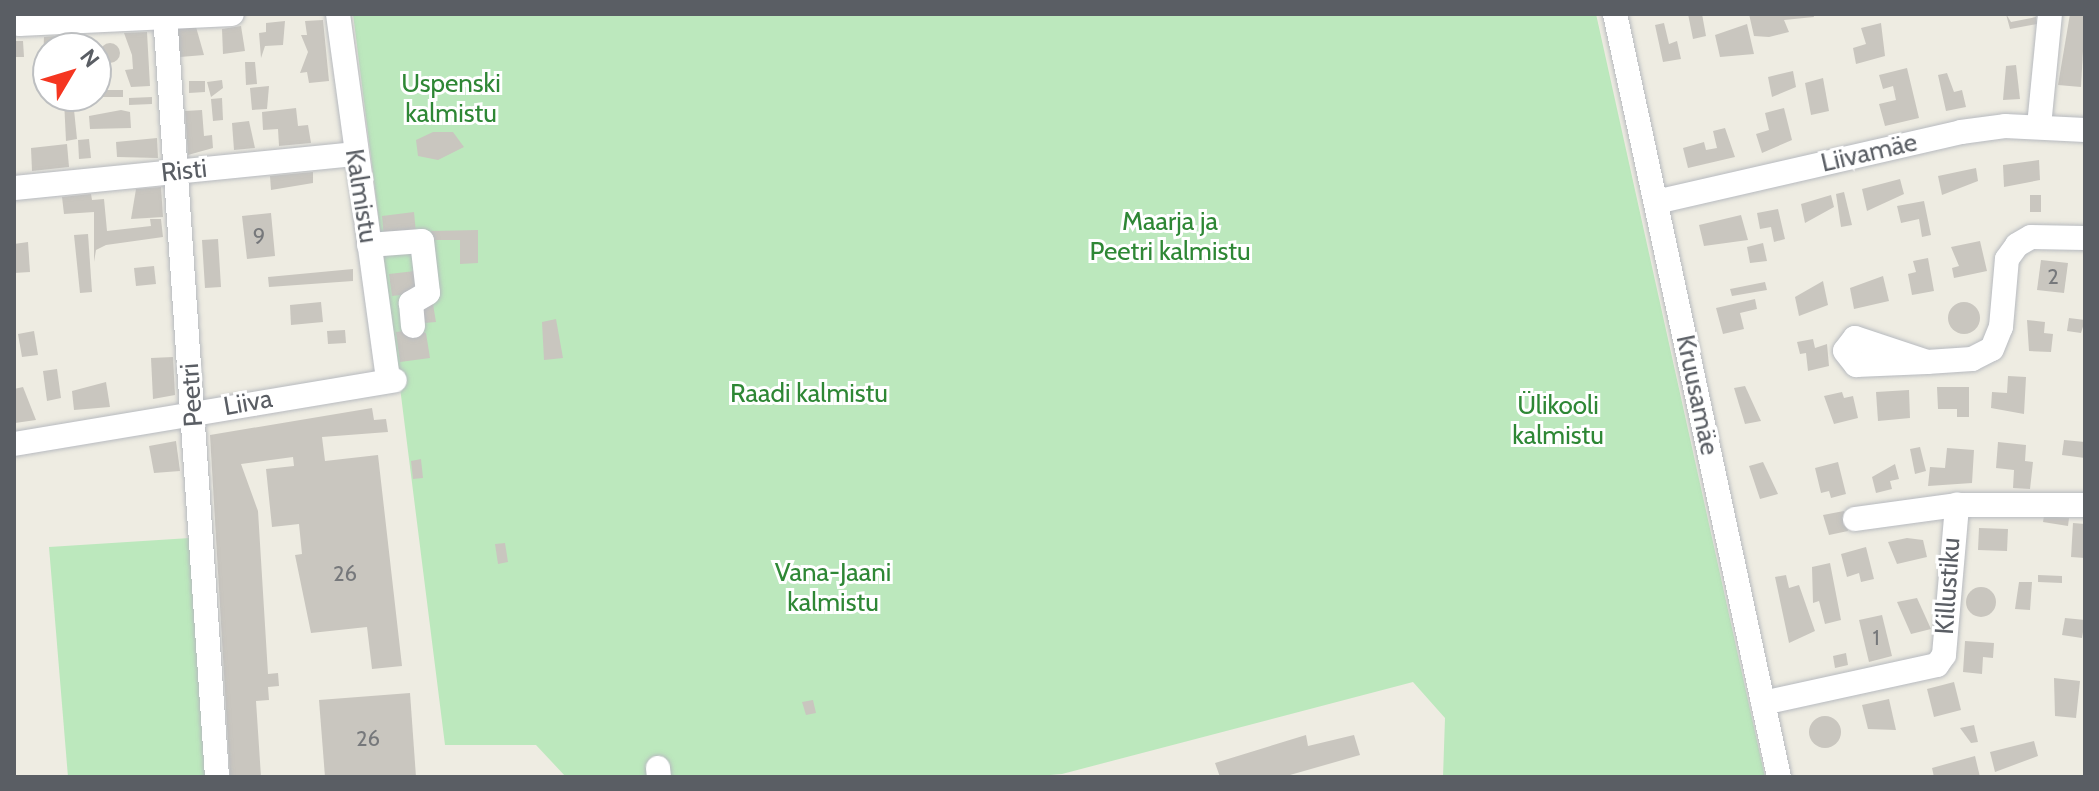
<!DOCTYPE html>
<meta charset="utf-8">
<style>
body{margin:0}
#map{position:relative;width:2099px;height:791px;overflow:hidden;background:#eeece2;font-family:Cabin,sans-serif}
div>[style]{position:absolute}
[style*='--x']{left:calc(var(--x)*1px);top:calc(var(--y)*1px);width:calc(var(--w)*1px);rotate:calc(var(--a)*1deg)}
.green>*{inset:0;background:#bce8bd}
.building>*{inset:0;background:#c9c6bf}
.round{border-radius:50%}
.roads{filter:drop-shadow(0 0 2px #b7babf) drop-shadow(0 0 2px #b7babf)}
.minor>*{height:24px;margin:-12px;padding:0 12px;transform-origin:12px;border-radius:12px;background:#fff}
span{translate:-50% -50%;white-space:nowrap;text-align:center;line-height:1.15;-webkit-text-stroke:6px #fff;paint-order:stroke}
.number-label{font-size:22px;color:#76787b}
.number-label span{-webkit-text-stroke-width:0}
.park-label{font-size:26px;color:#2e8735}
.street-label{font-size:26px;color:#5a5e64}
.frame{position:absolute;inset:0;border:16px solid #5a5e64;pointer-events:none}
.north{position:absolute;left:32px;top:32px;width:80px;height:80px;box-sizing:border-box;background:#fff;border:2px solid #bdbfc1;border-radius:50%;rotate:52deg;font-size:22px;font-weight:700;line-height:32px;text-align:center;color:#5a5e64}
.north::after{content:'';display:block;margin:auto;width:28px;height:36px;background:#f53621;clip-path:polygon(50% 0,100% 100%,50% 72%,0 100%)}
</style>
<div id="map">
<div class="green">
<div style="clip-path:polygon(353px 14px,1596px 14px,1765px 777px,1443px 777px,1445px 718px,1413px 682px,1062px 774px,1026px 777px,566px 777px,536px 745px,445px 745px)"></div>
<div style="clip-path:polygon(190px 538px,205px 777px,68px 777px,49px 547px)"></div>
</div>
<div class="building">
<div style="clip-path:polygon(1688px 14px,1702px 14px,1706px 36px,1693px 39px)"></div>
<div style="clip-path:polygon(1749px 14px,1813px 14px,1814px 17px,1784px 20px,1789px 32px,1769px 37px,1754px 36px)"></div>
<div style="clip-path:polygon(2006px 14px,2011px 22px,2036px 17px,2037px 24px,2010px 29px)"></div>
<div style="clip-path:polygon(2070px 14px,2085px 14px,2081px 87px,2058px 85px)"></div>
<div style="clip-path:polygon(323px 20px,329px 81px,309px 83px,307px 72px,300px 73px,308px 52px,301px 35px,307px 35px,305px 21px)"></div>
<div style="clip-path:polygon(285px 21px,283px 45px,265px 46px,261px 58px,259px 33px,266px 32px,266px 23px)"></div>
<div style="clip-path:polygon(1664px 23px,1669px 44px,1677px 41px,1681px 59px,1663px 62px,1655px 25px)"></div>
<div style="clip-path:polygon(1881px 23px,1885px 56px,1856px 64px,1853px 48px,1866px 44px,1861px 28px)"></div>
<div style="clip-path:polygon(1747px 24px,1754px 54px,1720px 57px,1715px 35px)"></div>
<div style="clip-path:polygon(241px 26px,245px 51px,223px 54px,222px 29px)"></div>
<div style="clip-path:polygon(196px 27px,204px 55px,180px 57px,177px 28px)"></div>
<div style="clip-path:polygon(147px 32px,150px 86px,131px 87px,125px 70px,133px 69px,132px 55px,124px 33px)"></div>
<div style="clip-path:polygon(69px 35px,70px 48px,48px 48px,43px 60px,44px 37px)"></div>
<div style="clip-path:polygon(14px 41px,23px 41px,24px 57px,14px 57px)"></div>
<div class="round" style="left:100px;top:43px;width:20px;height:20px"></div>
<div style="clip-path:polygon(245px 62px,255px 62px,257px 84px,246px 85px)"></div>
<div style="clip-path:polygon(2016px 65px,2020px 99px,2003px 100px,2006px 66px)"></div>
<div style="clip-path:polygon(1907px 68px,1919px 118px,1885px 126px,1879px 104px,1896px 100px,1893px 86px,1883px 89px,1879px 75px)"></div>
<div style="clip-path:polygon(1793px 71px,1796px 87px,1772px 97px,1768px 77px)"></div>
<div style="clip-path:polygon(1947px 73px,1954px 92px,1962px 90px,1966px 107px,1946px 111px,1938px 75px)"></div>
<div style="clip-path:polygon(1823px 78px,1829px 111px,1811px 115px,1805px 83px)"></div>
<div style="clip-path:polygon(222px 80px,223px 88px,211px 97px,207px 82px)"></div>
<div style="clip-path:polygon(189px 81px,205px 81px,205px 92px,189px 93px)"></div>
<div style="clip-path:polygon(269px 86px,267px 109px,252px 110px,250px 88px)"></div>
<div style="clip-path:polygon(96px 90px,123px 90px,123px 97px,96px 97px)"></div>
<div style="clip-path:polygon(152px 97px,152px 104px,129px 105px,129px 98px)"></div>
<div style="clip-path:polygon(222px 98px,223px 120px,213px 121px,211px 99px)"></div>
<div style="clip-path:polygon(64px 100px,73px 100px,77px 139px,66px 141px)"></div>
<div style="clip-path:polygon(296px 108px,298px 126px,308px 125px,311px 143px,279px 146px,278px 129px,263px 130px,262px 112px)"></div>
<div style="clip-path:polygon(1784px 108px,1792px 140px,1762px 153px,1756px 134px,1769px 130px,1765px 113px)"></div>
<div style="clip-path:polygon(121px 110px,130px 112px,131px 128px,90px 129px,89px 116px)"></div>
<div style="clip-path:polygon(202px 110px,204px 136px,212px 135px,213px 148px,188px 155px,185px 111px)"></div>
<div style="clip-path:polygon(249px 121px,255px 148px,234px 150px,232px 123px)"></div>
<div style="clip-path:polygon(1725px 128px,1735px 157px,1688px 168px,1683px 148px,1704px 142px,1706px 150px,1717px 148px,1713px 131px)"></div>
<div style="clip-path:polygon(433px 132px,453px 132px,464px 147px,438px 160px,418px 156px,416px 140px)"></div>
<div style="clip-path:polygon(157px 138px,158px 158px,117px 157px,116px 142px)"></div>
<div style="clip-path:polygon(89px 139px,91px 158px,79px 159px,78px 140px)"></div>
<div style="clip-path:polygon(67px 144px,69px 167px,32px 171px,31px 148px)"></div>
<div style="clip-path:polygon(2039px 160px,2040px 180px,2004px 187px,2003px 165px)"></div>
<div style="clip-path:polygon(1976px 168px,1978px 181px,1942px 195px,1938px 176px)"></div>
<div style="clip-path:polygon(313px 172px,313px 183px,271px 190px,270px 176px)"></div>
<div style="clip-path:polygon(1900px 179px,1904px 194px,1867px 211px,1862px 189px)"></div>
<div style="clip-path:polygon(161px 187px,163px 217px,131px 219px,136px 189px)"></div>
<div style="clip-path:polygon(1844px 192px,1852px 225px,1841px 227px,1836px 194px)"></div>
<div style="clip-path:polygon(91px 194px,92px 200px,104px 199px,107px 231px,151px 226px,150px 219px,161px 219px,163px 237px,106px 245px,96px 250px,94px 262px,94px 212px,64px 214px,62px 197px)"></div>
<div style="clip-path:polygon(1831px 195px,1834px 207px,1805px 223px,1801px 204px)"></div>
<div style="clip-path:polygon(2030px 195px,2041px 195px,2041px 212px,2030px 212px)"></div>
<div style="clip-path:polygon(1924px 201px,1931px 235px,1922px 237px,1919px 219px,1901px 223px,1897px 206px)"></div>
<div style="clip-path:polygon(1778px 209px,1785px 239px,1774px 242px,1771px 227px,1760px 229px,1757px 213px)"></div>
<div style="clip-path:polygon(414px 212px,416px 233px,384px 237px,382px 216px)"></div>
<div style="clip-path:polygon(271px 213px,275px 256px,247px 259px,242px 216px)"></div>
<div style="clip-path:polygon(1741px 215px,1748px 240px,1704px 246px,1699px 225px)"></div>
<div style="clip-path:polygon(478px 230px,478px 263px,460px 264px,460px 240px,432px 240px,431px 231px)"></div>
<div style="clip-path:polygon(88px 234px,92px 292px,80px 293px,74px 235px)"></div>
<div style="clip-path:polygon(218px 239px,221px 287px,205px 288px,202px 240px)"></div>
<div style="clip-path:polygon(1980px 241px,1987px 271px,1954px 278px,1952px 268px,1959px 266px,1951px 247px)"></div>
<div style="clip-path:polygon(28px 242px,30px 272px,14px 273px,14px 244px)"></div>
<div style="clip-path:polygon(1763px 243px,1767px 261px,1750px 263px,1747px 247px)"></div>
<div style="clip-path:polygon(1928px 258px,1934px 291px,1912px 295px,1908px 274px,1916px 272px,1913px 261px)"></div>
<div style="clip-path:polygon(2041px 260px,2068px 263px,2064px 293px,2037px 290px)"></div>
<div style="clip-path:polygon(154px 266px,156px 284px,136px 286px,134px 268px)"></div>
<div style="clip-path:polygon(353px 269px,353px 281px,269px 287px,268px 277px)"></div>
<div style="clip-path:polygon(415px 271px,418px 293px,392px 296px,389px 274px)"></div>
<div style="clip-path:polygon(1883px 276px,1889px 301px,1854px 309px,1850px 288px)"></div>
<div style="clip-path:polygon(1823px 281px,1828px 305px,1799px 316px,1795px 297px)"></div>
<div style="clip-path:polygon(1765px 282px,1767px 290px,1732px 296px,1730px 289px)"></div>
<div style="clip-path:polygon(1755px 299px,1757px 309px,1740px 313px,1744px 329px,1723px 334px,1716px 308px)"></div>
<div class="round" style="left:1948px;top:302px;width:32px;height:32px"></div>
<div style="clip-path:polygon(321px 302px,323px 322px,291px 325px,290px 305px)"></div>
<div style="clip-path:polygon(433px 304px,436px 322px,424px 323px,422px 307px)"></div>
<div style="clip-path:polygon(2069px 318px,2085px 320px,2081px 333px,2067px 331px)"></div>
<div style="clip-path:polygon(556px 319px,563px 358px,544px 360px,542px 322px)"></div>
<div style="clip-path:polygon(2027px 320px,2045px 322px,2044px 333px,2053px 334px,2051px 352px,2029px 351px)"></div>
<div style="clip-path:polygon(345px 330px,346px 343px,328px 344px,327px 331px)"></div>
<div style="clip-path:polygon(411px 330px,426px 333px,430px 358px,400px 362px,396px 332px)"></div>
<div style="clip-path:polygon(34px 331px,38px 355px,22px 357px,18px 334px)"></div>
<div style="clip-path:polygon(1813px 339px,1815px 348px,1827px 344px,1829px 366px,1808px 371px,1806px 353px,1800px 354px,1797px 342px)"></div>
<div style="clip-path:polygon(173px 357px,175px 395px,153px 399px,151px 358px)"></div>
<div style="clip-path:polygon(57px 369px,61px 398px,47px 401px,43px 371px)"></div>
<div style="clip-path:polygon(2008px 376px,2026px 377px,2024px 414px,1991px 408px,1992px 392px,2007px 393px)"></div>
<div style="clip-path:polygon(106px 382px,110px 407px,74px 410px,72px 391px)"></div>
<div style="clip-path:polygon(1745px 386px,1761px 421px,1745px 424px,1734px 388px)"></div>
<div style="clip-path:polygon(23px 387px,36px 420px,15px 423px,14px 389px)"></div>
<div style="clip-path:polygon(1937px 387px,1969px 387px,1969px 417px,1957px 417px,1957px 409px,1938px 409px)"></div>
<div style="clip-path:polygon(1909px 390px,1910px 418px,1878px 421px,1876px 392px)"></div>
<div style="clip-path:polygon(1842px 392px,1844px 398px,1853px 396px,1858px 418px,1834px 424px,1824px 396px)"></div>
<div style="clip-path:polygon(372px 408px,374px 420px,386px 419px,388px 432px,322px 437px,325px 461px,378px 455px,402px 666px,372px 669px,367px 627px,311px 633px,295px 555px,302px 554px,299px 524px,272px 527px,266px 469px,294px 466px,293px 457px,241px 464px,258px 511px,268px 674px,278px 673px,279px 686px,268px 687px,269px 700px,256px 701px,261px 777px,230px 777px,210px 435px)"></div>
<div style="clip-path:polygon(2064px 440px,2085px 442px,2085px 458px,2062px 455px)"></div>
<div style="clip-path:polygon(176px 441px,180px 471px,154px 473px,149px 446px)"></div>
<div style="clip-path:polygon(1998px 442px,2026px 445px,2025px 461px,2033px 462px,2030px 489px,2013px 488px,2014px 470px,1996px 468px)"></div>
<div style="clip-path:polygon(1920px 447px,1926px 471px,1915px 474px,1910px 449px)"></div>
<div style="clip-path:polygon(1947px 448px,1974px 450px,1972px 483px,1928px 486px,1930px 467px,1945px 468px)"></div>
<div style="clip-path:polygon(421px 459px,423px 478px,413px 479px,411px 461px)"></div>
<div style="clip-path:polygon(1763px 462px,1778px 494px,1760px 499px,1749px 466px)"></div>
<div style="clip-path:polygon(1838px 462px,1846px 494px,1831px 498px,1829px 491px,1821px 493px,1815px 468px)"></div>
<div style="clip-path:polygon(1895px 464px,1899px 479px,1890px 481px,1892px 489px,1876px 493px,1872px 477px)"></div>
<div style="clip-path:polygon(1844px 511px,1848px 531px,1829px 535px,1823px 515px)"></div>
<div style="clip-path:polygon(2044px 516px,2069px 518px,2068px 526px,2043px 522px)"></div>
<div style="clip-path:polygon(2073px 523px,2085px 524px,2085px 558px,2071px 557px)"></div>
<div style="clip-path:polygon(1979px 528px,2008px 529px,2007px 551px,1978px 550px)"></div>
<div style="clip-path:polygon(1907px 538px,1923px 540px,1927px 557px,1897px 564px,1888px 542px)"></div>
<div style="clip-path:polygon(505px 543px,508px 562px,498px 564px,495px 544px)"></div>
<div style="clip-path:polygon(1866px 547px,1874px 579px,1861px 582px,1859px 573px,1847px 577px,1841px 554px)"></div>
<div style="clip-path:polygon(1830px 563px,1841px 620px,1825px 624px,1819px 601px,1813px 603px,1812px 567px)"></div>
<div style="clip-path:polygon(1786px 575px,1789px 588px,1799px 585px,1815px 631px,1789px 643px,1775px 577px)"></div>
<div style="clip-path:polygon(2038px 575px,2062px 576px,2062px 583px,2038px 582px)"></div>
<div style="clip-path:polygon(2019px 582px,2032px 582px,2030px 610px,2015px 609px)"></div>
<div class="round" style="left:1966px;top:587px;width:30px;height:30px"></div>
<div style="clip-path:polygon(1917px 598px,1931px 629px,1911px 634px,1897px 602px)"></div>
<div style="clip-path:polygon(1882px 615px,1892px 656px,1869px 662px,1859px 620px)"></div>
<div style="clip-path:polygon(2065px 618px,2085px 620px,2082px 638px,2062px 635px)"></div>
<div style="clip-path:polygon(1965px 641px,1994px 643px,1993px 658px,1983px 657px,1982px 674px,1963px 672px)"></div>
<div style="clip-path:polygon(1846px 653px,1848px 665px,1835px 668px,1833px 656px)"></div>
<div style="clip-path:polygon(2054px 678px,2080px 681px,2076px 718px,2055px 716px)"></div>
<div style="clip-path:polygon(1954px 682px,1961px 710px,1934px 717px,1927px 689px)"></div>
<div style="clip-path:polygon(410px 693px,416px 777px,325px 777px,319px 700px)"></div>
<div style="clip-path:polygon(1889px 699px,1896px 730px,1868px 729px,1862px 705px)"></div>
<div style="clip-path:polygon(813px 700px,816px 713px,806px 715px,802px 702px)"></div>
<div class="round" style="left:1809px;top:716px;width:32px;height:32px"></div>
<div style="clip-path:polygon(1974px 725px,1978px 742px,1971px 743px,1960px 728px)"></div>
<div style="clip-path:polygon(1306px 735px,1308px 746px,1354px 735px,1360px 755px,1283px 777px,1220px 777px,1215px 763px)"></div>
<div style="clip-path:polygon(2034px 741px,2038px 756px,1995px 772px,1990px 752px)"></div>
<div style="clip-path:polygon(1975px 756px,1980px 777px,1934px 777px,1932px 768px)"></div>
</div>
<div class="roads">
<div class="minor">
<div style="--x:18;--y:14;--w:10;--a:84"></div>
<div style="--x:19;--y:24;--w:213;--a:-2.7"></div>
<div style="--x:165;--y:14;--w:765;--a:86.1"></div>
<div style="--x:338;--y:14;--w:367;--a:82.2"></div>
<div style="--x:1615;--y:14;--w:780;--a:77.87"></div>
<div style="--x:2039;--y:126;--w:113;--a:-84.4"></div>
<div style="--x:14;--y:188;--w:342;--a:-5.7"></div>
<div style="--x:1656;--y:202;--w:313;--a:-12.9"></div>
<div style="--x:1961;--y:132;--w:44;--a:-7.8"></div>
<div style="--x:2005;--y:126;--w:80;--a:2.9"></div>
<div style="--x:369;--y:245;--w:53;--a:-4.3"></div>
<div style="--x:422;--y:241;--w:52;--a:83.4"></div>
<div style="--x:428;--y:293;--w:20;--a:150"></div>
<div style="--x:411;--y:303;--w:23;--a:85"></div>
<div style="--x:1927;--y:362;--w:76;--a:-161.6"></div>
<div style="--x:1855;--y:338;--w:16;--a:128"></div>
<div style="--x:1845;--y:351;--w:18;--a:52"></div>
<div style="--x:1856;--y:365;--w:71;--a:-2.4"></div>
<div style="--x:1927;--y:362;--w:45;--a:-3.8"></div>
<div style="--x:1972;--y:359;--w:22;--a:-27"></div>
<div style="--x:1992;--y:349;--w:24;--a:-68"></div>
<div style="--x:2001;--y:327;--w:68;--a:-85"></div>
<div style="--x:2007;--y:259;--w:17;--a:-54"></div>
<div style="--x:2017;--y:245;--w:16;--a:-30"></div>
<div style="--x:2031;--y:237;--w:54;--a:1.1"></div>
<div style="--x:14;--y:444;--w:386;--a:-9.5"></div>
<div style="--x:1855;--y:519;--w:103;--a:-7.8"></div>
<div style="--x:1763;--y:703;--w:178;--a:-12.3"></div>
<div style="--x:1937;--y:665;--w:12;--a:-55"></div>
<div style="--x:1944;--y:655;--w:151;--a:-85"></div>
<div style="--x:1957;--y:505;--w:128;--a:0"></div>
<div style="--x:658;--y:768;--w:9;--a:84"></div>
</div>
</div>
<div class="number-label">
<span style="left:259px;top:236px">9</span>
<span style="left:2053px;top:277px">2</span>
<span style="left:345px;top:574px">26</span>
<span style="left:1876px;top:638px">1</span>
<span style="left:368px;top:739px">26</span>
</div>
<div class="park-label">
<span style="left:451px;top:99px">Uspenski<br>kalmistu</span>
<span style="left:1170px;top:237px">Maarja ja<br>Peetri kalmistu</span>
<span style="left:809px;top:394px">Raadi kalmistu</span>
<span style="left:1558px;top:421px">Ülikooli<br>kalmistu</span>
<span style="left:833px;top:588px">Vana-Jaani<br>kalmistu</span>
</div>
<div class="street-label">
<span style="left:1869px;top:153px;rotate:-13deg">Liivamäe</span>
<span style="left:184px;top:171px;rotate:-6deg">Risti</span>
<span style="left:361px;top:196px;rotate:81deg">Kalmistu</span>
<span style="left:192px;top:395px;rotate:-94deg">Peetri</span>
<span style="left:1697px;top:395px;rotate:78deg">Kruusamäe</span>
<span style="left:248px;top:403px;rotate:-10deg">Liiva</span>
<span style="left:1948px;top:586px;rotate:-86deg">Killustiku</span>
</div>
<div class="frame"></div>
<div class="north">N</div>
</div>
